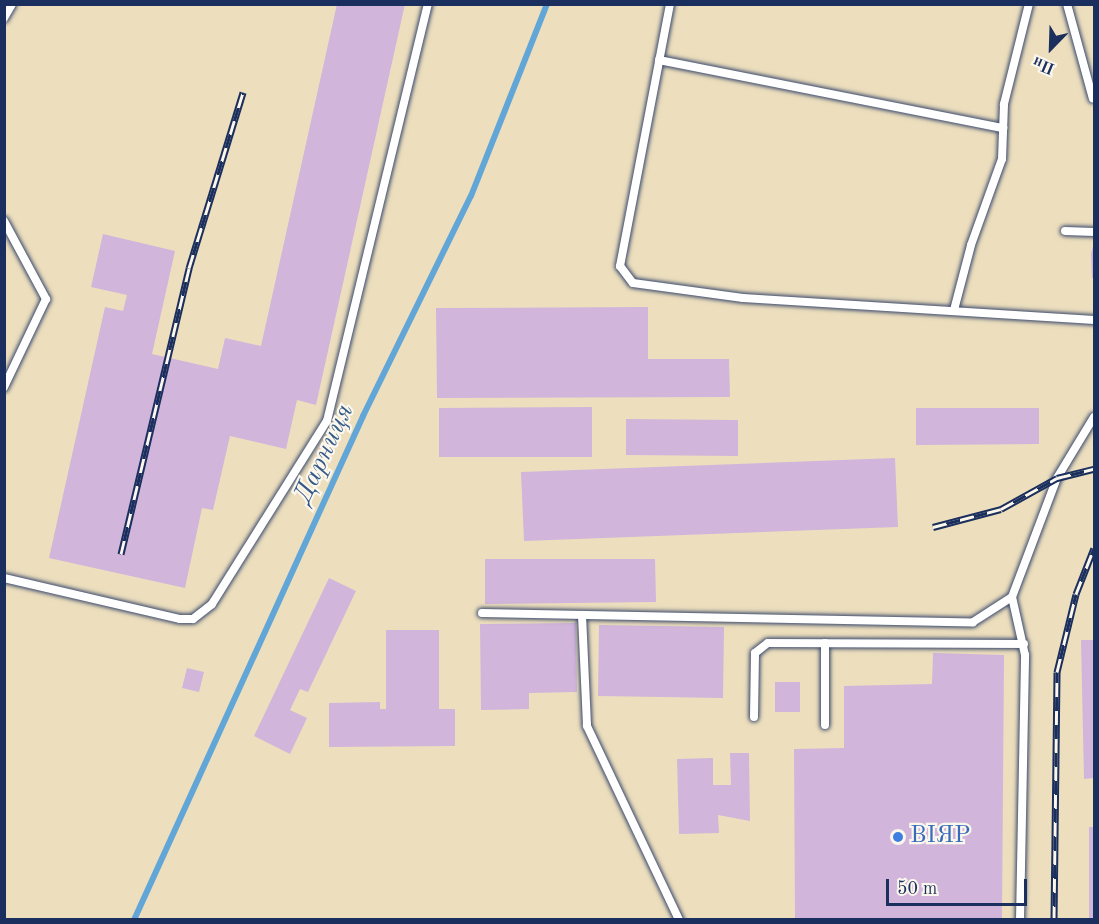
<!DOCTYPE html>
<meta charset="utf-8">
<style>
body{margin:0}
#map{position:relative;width:1099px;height:924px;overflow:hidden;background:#eddfbe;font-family:"Old Standard TT",serif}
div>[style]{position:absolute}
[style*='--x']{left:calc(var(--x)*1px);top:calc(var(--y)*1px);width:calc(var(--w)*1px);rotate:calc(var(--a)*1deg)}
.stream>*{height:6px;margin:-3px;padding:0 3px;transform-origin:3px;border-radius:3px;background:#62a6d7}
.building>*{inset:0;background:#d1b5db}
.roads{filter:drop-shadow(0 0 2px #3a496c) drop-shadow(0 0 2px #3a496c)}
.lane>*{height:8px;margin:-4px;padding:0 4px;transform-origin:4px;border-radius:4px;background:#fff}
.rail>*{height:7px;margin-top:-3.5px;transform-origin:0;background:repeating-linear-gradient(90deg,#fbf7ec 0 14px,#1b2f5e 0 28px);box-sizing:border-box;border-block:2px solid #1b2f5e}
.dots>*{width:16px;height:16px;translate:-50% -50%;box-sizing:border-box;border:3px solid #fbf7ec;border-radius:50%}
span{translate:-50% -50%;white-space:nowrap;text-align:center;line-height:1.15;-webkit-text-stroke:4.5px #fbf7ec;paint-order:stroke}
.shop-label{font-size:24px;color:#366cbe}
.left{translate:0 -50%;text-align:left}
.water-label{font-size:26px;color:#345988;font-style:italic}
.frame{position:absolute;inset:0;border:6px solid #1b2f5e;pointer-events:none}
.north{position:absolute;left:1021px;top:18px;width:60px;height:60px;-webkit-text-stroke:4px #fbf7ec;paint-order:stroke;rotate:203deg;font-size:16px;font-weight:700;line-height:24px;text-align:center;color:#1b2f5e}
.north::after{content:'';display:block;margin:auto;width:21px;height:27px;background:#1b2f5e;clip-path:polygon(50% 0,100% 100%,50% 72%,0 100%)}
.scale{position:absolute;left:886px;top:879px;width:141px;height:27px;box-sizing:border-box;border:3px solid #1b2f5e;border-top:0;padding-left:8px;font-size:18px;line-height:21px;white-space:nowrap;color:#1b2f5e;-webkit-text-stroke:4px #fbf7ec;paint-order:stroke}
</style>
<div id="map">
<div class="stream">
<div style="--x:134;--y:920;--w:554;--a:-65.56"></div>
<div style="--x:363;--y:416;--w:245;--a:-63.9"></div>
<div style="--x:471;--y:196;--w:206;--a:-68.4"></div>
</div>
<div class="building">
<div style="clip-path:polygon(337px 4px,405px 4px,316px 405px,297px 400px,286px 449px,230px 436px,213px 510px,202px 508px,185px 588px,49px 558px,105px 307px,123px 311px,127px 295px,91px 287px,103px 234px,175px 251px,152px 354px,218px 369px,225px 338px,261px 346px)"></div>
<div style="clip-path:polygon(1094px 244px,1094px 278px,1092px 278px,1091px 253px)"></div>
<div style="clip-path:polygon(648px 307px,648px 359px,729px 359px,730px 397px,437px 398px,436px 308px)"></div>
<div style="clip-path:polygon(592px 407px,592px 457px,439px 457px,439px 408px)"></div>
<div style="clip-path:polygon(916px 408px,1039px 408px,1039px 444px,916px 445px)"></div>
<div style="clip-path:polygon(626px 419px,738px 420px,738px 456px,626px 455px)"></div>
<div style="clip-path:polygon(895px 458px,898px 527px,524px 541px,521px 472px)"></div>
<div style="clip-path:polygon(485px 559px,655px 559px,656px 602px,485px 604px)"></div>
<div style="clip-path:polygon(329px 578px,356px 591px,308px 692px,300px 689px,290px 710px,307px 718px,290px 754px,254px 736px)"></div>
<div style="clip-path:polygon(576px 623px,577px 692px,529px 693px,529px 709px,481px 710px,480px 624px)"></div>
<div style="clip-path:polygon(599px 625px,724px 627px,723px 698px,598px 696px)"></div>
<div style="clip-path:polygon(386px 630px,439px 630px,439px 709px,455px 709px,455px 746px,329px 747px,329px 703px,380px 702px,380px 709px,386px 709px)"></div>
<div style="clip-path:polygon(1081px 640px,1094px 640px,1094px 778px,1084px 779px)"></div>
<div style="clip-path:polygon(933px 653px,1004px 655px,1002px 920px,795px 920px,794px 749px,844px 748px,844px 686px,932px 684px)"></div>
<div style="clip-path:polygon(187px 668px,204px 672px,199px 692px,182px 688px)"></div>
<div style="clip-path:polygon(775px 682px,800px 682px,800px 712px,775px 712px)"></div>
<div style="clip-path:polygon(730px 753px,749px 753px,750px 821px,718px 815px,719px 833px,679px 834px,677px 759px,713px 758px,713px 785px,731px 785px)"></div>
<div style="clip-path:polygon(1089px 827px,1094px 827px,1094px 920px,1089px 920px)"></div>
</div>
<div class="roads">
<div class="lane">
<div style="--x:670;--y:4;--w:267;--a:100.8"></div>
<div style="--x:620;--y:266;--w:21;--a:53"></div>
<div style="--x:633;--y:283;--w:111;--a:7.8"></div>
<div style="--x:743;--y:298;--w:352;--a:3.6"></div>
<div style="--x:1067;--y:4;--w:98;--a:74.7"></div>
<div style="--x:4;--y:18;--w:16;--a:-60"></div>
<div style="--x:659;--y:60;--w:351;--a:11.2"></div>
<div style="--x:4;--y:221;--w:89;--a:61.7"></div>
<div style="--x:46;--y:299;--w:98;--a:115.5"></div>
<div style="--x:1065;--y:231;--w:29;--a:2"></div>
<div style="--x:954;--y:310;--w:67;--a:-75.3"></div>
<div style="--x:971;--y:245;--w:91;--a:-70.2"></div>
<div style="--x:1002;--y:159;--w:55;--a:-87.9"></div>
<div style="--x:1004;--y:104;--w:103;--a:-76"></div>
<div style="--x:4;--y:578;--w:181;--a:13.1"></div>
<div style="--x:180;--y:619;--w:13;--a:0"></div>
<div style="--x:193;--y:619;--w:24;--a:-38"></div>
<div style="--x:212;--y:604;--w:216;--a:-57.9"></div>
<div style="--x:327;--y:421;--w:429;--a:-76.4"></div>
<div style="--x:482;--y:613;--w:491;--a:1.1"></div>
<div style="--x:973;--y:622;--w:46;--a:-32.7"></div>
<div style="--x:582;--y:615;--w:111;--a:87.4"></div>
<div style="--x:587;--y:726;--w:215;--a:64.6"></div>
<div style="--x:754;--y:717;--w:64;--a:-89.1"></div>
<div style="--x:755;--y:653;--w:16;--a:-38"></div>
<div style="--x:768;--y:643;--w:256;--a:0.2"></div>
<div style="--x:825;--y:725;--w:82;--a:-90"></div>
<div style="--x:1020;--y:920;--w:265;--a:-88.9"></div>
<div style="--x:1025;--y:655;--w:59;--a:-102.6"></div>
<div style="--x:1012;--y:597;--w:127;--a:-69.3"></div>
<div style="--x:1057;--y:478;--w:71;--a:-58.8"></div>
</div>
</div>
<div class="rail">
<div style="--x:933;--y:527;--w:70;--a:-14.8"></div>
<div style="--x:1001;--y:509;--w:64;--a:-29"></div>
<div style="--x:1057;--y:478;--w:38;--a:-14"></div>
<div style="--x:121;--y:554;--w:294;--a:-76.6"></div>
<div style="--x:189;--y:268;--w:184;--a:-72.9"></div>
<div style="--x:1054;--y:920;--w:248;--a:-89.3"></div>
<div style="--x:1057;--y:672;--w:80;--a:-76.3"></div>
<div style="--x:1076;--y:594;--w:49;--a:-68.6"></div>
</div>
<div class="dots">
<div style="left:898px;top:837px;background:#3f7fe0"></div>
</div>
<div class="shop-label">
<span class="left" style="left:910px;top:837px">ВІЯР</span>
</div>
<div class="water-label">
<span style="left:325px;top:454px;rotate:-65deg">Дарниця</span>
</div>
<div class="frame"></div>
<div class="north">Пн</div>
<div class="scale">50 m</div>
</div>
